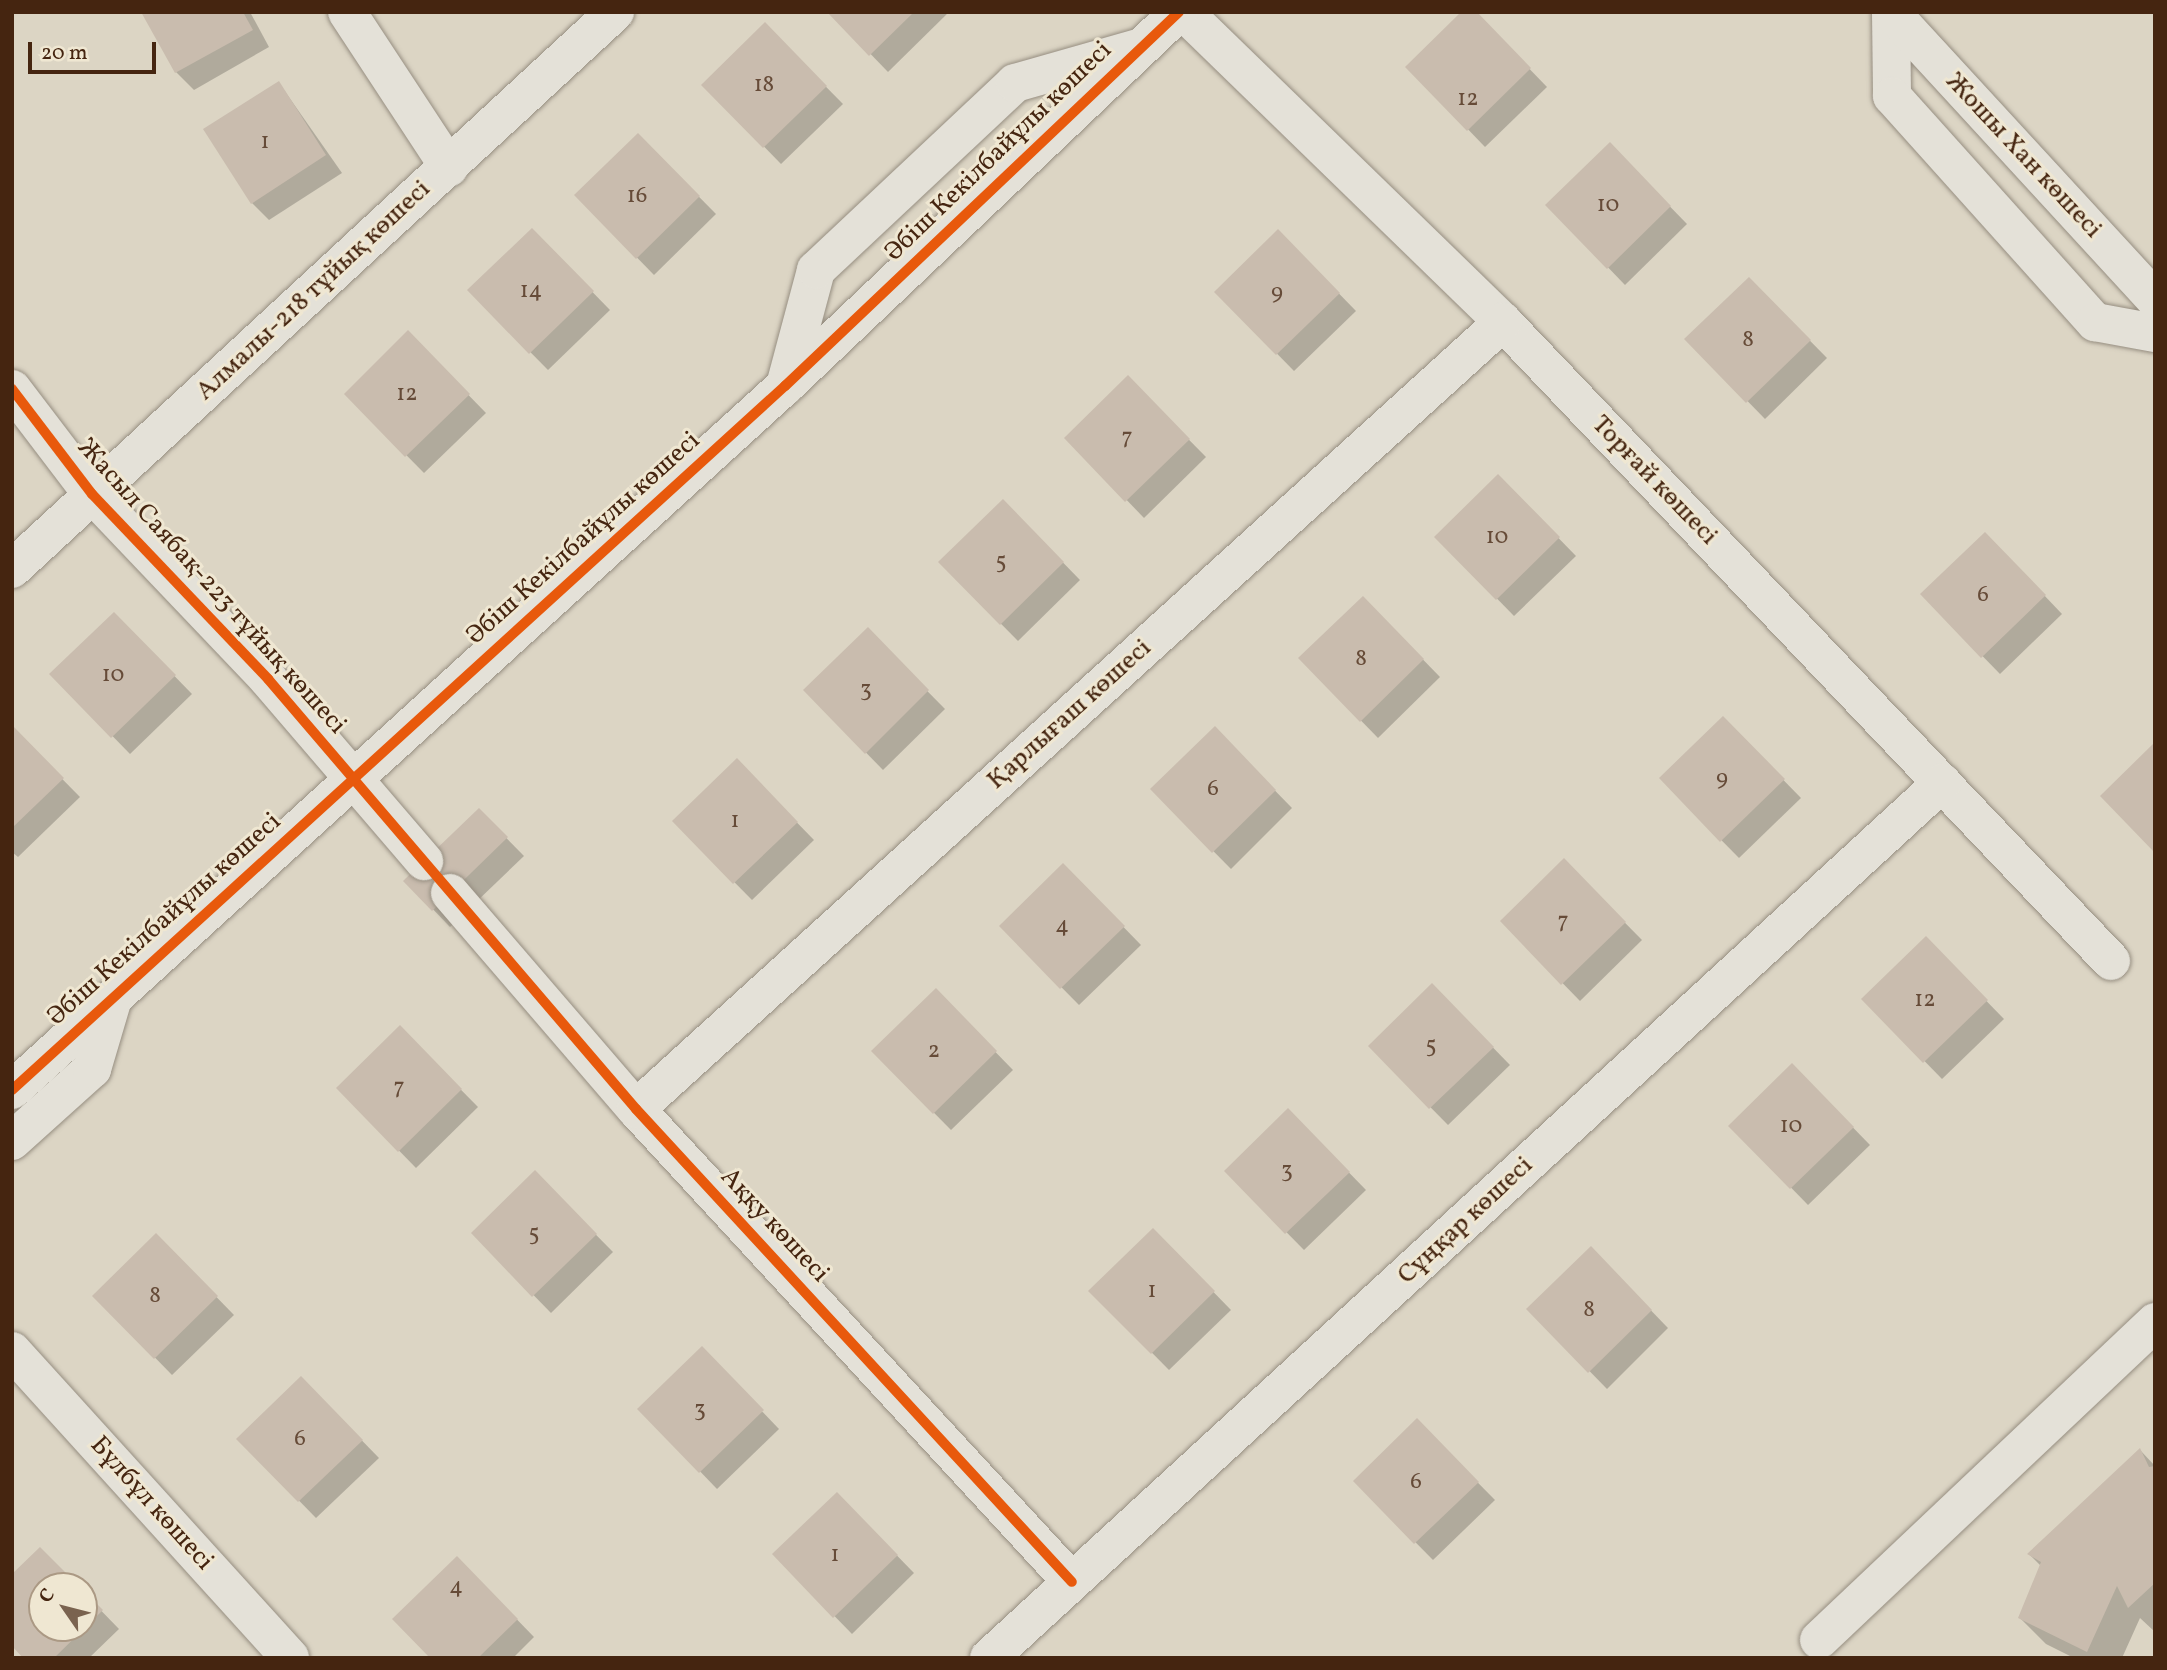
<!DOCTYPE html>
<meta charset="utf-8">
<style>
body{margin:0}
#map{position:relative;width:2167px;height:1670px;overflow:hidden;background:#dcd5c4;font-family:Vollkorn,serif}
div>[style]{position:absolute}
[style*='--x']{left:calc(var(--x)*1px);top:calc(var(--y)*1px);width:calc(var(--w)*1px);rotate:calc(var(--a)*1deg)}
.shadow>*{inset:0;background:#0003}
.building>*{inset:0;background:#c9bcae}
.roads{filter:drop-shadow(0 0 2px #968e81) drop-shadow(0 0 2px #968e81)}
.minor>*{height:38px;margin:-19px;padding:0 19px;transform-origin:19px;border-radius:19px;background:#e4e1d8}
.cycleway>*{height:10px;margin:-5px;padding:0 5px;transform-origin:5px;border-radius:5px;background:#e8590c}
span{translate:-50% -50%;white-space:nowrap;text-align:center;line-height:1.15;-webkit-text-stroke:6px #efe7d2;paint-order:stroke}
.number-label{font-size:23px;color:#664b38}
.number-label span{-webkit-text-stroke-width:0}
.street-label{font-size:26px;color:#452510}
.frame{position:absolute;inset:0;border:14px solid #452510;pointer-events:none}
.north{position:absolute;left:28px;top:1572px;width:70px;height:70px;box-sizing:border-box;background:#efe7d2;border:2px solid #ab9984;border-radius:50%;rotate:305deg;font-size:19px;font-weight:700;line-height:28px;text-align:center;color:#452510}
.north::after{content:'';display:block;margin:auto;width:24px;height:32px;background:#7a634f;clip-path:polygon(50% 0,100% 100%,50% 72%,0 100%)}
.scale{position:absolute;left:28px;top:42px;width:128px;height:32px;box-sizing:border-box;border:4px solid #452510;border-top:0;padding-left:9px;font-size:21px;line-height:24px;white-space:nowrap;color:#452510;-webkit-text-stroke:5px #efe7d2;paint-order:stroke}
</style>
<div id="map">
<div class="shadow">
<div style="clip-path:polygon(143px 12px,250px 12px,269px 47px,194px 90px,176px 72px)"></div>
<div style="clip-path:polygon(830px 12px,949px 12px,888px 72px)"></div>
<div style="clip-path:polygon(1474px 12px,1547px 87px,1485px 147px,1408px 67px)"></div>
<div style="clip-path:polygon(765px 25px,843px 104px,781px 164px,704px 85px)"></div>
<div style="clip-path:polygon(279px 83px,342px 173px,269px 220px,252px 203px)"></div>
<div style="clip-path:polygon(638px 135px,716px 214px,654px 275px,576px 195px)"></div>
<div style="clip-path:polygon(1610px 145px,1687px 224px,1625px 285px,1548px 205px)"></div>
<div style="clip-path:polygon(532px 230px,610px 310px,548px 370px,470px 291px)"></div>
<div style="clip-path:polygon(1278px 231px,1356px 311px,1294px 371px,1217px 292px)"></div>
<div style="clip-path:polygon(1749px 279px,1827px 358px,1765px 419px,1687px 339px)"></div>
<div style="clip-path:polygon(408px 333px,486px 413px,424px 473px,346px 394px)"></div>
<div style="clip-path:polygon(1128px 378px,1206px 457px,1144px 518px,1067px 438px)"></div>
<div style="clip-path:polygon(1498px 476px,1576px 556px,1514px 616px,1437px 537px)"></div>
<div style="clip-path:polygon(1003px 501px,1080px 580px,1018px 641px,940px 562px)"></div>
<div style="clip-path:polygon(2002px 551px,2062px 614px,2000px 674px,1922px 594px)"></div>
<div style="clip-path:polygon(1363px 598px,1440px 677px,1378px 738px,1300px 658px)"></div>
<div style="clip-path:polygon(114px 614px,192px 694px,130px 754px,52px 674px)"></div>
<div style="clip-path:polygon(867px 630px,945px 709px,883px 770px,805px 690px)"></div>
<div style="clip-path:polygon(1723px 718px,1801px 798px,1739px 858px,1661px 779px)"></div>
<div style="clip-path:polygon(12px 728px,80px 797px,18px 857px,12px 852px)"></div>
<div style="clip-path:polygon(1215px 729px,1292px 808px,1231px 869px,1152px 789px)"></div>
<div style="clip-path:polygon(737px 761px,814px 840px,752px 900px,674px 821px)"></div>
<div style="clip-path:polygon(479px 810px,524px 856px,450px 927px,406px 881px)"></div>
<div style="clip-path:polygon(1564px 861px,1642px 940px,1580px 1001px,1502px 921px)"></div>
<div style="clip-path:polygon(1063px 865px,1141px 945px,1079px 1005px,1001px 926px)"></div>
<div style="clip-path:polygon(1926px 939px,2004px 1019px,1942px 1079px,1864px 999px)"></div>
<div style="clip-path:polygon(1432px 985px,1510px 1065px,1448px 1125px,1370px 1046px)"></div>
<div style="clip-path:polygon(936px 991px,1013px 1070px,951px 1130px,873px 1051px)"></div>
<div style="clip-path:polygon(400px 1028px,478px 1107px,416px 1168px,338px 1088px)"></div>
<div style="clip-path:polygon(1792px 1065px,1870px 1145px,1808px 1205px,1731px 1126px)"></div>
<div style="clip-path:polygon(1288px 1110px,1366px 1190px,1304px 1250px,1226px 1171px)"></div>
<div style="clip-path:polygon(535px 1173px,613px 1252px,551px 1313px,473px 1233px)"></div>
<div style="clip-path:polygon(1153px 1230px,1231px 1310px,1169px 1370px,1091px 1291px)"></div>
<div style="clip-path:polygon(156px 1235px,234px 1315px,172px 1375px,95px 1296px)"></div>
<div style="clip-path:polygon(1608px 1266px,1668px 1328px,1607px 1389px,1529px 1309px)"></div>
<div style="clip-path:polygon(702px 1349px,779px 1429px,717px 1489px,640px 1409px)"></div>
<div style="clip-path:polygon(301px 1378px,379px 1458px,316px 1518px,239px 1439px)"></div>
<div style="clip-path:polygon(1417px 1421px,1495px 1500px,1433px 1560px,1355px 1481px)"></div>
<div style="clip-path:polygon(2140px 1450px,2155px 1466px,2155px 1632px,2140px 1618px,2122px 1658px,2074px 1658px,2046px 1644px,2020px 1618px,2041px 1566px,2029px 1554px)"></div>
<div style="clip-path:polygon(837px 1494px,914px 1573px,852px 1634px,774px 1554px)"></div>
<div style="clip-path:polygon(457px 1558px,534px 1637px,513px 1658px,433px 1658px)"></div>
<div style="clip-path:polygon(12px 1577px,77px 1586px,42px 1586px,42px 1628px,84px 1628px,84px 1593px,119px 1629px,89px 1658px,26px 1658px)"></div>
</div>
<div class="building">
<div style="clip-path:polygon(141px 12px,243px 12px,253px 30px,175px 73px)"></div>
<div style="clip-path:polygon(827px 12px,914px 12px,869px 56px)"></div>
<div style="clip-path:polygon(1461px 12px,1477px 12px,1531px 68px,1467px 131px,1405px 67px)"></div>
<div style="clip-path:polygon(765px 22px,827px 86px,763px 148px,701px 85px)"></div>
<div style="clip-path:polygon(279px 81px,326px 155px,251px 204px,203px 129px)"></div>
<div style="clip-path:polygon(638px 133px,700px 196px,636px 259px,574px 195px)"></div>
<div style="clip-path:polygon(1610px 142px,1671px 206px,1607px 269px,1545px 205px)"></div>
<div style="clip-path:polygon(532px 228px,594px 291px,529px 354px,467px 290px)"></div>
<div style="clip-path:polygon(1278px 229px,1340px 293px,1276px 355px,1214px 292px)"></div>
<div style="clip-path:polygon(1749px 277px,1811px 340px,1746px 403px,1684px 339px)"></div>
<div style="clip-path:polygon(408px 330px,470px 394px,405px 457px,344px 394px)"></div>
<div style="clip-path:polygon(1128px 375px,1190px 439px,1125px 502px,1064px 438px)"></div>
<div style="clip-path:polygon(1498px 474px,1560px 537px,1496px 600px,1434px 537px)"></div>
<div style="clip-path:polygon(1003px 499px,1064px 562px,1000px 625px,938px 562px)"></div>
<div style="clip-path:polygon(1985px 532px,2046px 595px,1981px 658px,1920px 594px)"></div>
<div style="clip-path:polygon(1363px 596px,1424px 659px,1360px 722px,1298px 658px)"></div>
<div style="clip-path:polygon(114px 612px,176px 675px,111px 738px,49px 674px)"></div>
<div style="clip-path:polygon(868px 627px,929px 690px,865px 754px,803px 690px)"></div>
<div style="clip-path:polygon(1723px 716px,1785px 779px,1720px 842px,1659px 778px)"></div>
<div style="clip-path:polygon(12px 725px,64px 778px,12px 828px)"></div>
<div style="clip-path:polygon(1215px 726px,1276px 790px,1212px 853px,1150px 789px)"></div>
<div style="clip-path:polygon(2155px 742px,2155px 853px,2100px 796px)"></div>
<div style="clip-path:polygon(737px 758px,798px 822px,733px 884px,672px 821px)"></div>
<div style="clip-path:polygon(479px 808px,508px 837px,432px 911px,403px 881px)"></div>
<div style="clip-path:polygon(1564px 858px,1626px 922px,1561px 985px,1500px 921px)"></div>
<div style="clip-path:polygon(1063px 863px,1125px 926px,1060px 989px,999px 926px)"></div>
<div style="clip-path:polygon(1926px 936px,1988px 1000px,1923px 1063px,1861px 999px)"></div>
<div style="clip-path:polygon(1432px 983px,1494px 1047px,1429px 1109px,1368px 1046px)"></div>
<div style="clip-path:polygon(936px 988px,997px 1051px,933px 1114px,871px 1051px)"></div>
<div style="clip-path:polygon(400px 1025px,462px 1089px,398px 1152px,336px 1088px)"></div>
<div style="clip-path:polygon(1792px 1063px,1854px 1127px,1790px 1189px,1728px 1126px)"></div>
<div style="clip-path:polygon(1288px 1108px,1350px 1172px,1285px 1234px,1224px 1171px)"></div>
<div style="clip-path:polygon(535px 1170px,597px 1234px,532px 1297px,471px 1233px)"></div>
<div style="clip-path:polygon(1153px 1228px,1215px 1291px,1151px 1354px,1088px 1291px)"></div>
<div style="clip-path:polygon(156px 1233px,218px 1296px,154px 1359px,92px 1296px)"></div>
<div style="clip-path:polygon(1591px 1246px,1652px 1310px,1588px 1373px,1526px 1309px)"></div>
<div style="clip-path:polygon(702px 1346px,764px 1410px,699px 1473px,637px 1409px)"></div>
<div style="clip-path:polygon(301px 1376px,363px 1440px,298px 1502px,236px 1439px)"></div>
<div style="clip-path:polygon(1417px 1418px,1479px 1482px,1414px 1544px,1353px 1481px)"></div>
<div style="clip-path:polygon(2140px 1448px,2149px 1467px,2155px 1466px,2155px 1583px,2128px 1608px,2117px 1586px,2087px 1652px,2018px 1618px,2041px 1562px,2027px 1554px)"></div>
<div style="clip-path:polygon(837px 1492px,898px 1555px,833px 1618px,772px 1554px)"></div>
<div style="clip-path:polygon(40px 1547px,79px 1586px,42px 1586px,42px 1628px,84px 1628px,84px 1591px,103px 1610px,54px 1658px,23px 1658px,12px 1646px,12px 1574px)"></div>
<div style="clip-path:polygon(457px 1556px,518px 1619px,478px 1658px,430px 1658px,392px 1619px)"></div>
</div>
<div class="roads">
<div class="minor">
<div style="--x:347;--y:12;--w:186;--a:56.7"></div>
<div style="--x:1184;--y:12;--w:445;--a:44.2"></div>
<div style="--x:1503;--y:322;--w:882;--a:46.42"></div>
<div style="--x:1891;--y:12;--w:84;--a:89.3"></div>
<div style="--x:1892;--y:96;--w:304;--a:48.1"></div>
<div style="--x:2095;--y:322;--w:61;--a:10.4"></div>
<div style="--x:1891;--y:12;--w:390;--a:47.4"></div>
<div style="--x:785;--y:386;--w:120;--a:-75"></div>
<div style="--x:816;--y:270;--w:273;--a:-43.2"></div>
<div style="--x:1015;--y:83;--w:128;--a:-15.9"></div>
<div style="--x:12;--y:389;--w:132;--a:52.7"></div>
<div style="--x:92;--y:494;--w:255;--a:46.4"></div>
<div style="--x:268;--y:679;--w:240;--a:49.4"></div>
<div style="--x:12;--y:569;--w:821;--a:-42.73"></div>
<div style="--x:450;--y:893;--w:285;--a:49.3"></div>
<div style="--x:636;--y:1109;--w:643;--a:47.33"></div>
<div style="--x:12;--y:1090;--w:1046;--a:-42.33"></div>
<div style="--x:785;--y:386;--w:543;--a:-43.51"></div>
<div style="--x:636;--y:1109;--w:1171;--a:-42.23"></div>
<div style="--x:12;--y:1141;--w:108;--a:-42"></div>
<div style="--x:92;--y:1069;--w:74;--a:-73.5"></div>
<div style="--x:12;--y:1351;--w:414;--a:47.8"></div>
<div style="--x:1819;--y:1640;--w:463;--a:-43.4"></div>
<div style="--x:989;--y:1658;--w:1294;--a:-42.56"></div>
</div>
</div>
<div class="cycleway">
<div style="--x:12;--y:389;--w:132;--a:52.7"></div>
<div style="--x:92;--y:494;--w:255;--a:46.4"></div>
<div style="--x:268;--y:679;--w:566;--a:49.44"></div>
<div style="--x:636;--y:1109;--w:643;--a:47.33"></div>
<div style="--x:12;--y:1090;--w:1046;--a:-42.33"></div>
<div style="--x:785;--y:386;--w:543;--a:-43.51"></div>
</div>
<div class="number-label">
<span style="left:764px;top:85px">18</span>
<span style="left:1468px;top:99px">12</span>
<span style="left:265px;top:142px">1</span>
<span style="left:637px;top:196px">16</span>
<span style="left:1608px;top:205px">10</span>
<span style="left:531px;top:291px">14</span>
<span style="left:1277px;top:293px">9</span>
<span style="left:1748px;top:340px">8</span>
<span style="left:407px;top:394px">12</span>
<span style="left:1127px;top:438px">7</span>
<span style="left:1497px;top:537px">10</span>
<span style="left:1001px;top:562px">5</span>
<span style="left:1983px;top:595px">6</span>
<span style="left:1361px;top:659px">8</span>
<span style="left:113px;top:675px">10</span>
<span style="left:866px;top:690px">3</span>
<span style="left:1722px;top:779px">9</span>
<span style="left:1213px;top:789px">6</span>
<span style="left:735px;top:821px">1</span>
<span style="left:1563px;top:922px">7</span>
<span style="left:1062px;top:926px">4</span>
<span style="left:1925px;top:1000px">12</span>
<span style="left:1431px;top:1046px">5</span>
<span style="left:934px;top:1051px">2</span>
<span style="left:399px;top:1088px">7</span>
<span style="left:1791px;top:1126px">10</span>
<span style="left:1287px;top:1171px">3</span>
<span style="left:534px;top:1234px">5</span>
<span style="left:1152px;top:1291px">1</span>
<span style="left:155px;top:1296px">8</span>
<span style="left:1589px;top:1310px">8</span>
<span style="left:700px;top:1410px">3</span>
<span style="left:300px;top:1439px">6</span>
<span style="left:1416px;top:1482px">6</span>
<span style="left:835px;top:1555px">1</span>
<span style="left:456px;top:1587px">4</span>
</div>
<div class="street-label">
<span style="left:999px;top:152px;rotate:-44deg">Әбіш Кекілбайұлы көшесі</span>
<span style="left:2023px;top:156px;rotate:47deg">Жошы Хан көшесі</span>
<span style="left:314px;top:291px;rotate:-43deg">Алмалы-218 тұйық көшесі</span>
<span style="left:1654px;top:481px;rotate:46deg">Торғай көшесі</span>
<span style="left:584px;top:539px;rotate:-42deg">Әбіш Кекілбайұлы көшесі</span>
<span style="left:211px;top:587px;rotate:48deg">Жасыл Саябақ-223 тұйық көшесі</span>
<span style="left:1070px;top:715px;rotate:-42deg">Қарлығаш көшесі</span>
<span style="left:165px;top:920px;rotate:-42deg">Әбіш Кекілбайұлы көшесі</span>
<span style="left:1466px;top:1221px;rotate:-43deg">Сұңқар көшесі</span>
<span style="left:774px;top:1226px;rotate:47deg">Аққу көшесі</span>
<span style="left:151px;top:1504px;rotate:48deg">Бұлбұл көшесі</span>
</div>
<div class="frame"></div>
<div class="north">С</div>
<div class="scale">20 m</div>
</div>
